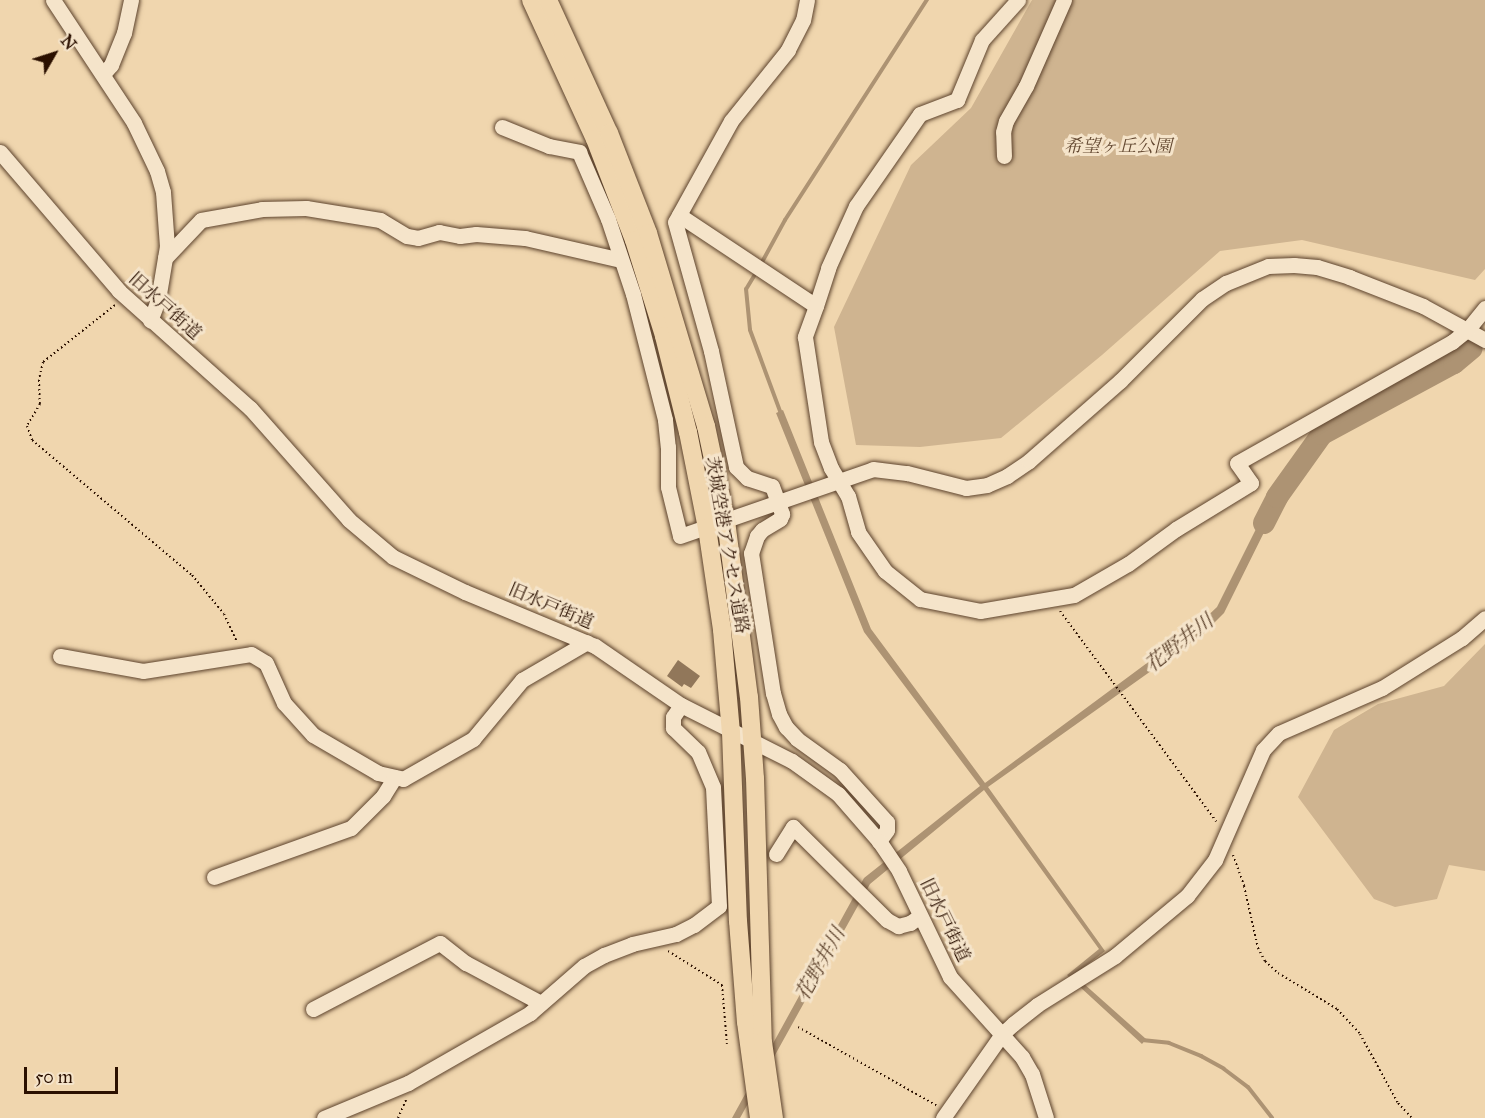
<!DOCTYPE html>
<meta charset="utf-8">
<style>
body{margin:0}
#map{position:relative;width:1485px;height:1118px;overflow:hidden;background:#f0d6ae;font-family:"IM FELL Great Primer","Noto Serif JP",serif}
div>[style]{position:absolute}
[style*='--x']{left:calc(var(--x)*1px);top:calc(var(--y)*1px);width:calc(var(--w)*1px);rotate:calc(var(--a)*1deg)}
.green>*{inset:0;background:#cfb490}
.water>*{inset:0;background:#ad9373}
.stream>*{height:4px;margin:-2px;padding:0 2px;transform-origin:2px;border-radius:2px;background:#ad9373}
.river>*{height:22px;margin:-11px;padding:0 11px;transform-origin:11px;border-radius:11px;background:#ad9373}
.building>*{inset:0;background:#91775a}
.path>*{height:2px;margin-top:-1px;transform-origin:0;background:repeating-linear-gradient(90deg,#2b1000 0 1.5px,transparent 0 4.5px)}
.roads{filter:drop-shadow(0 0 2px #5c422c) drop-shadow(0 0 2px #5c422c)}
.minor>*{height:15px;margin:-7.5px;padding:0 7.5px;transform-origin:7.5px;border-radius:7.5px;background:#f5e4ca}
.major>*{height:18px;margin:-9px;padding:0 9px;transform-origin:9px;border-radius:9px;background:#f0d6ae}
span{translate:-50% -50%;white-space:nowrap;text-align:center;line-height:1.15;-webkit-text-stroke:6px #f5e4ca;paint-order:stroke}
.park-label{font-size:18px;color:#644932;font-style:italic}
.street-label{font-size:18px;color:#2b1000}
.water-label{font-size:20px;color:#5f442e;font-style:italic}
.north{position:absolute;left:24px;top:24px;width:60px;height:60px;-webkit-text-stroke:4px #f5e4ca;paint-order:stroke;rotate:51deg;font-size:16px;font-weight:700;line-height:24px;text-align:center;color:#2b1000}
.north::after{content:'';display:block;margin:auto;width:21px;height:27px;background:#2b1000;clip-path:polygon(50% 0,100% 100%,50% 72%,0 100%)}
.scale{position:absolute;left:24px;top:1067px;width:94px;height:27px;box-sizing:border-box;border:3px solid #2b1000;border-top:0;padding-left:8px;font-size:18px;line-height:21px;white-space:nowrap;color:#2b1000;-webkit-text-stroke:4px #f5e4ca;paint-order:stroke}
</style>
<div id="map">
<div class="green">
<div style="clip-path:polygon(1032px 0,1485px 0,1485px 269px,1475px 280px,1302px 240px,1220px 251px,1102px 355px,1001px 438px,920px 447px,856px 445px,834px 327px,911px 165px,971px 108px)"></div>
<div style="clip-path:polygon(1485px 644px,1485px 871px,1449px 865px,1437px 899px,1395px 907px,1374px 899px,1298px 797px,1334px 730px,1378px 704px,1444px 686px)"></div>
</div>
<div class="water">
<div style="clip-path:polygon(783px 410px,871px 629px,985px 783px,1197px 626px,1217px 607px,1273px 495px,1280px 500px,1224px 613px,1203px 634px,988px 787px,1105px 951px,1074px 975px,1146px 1039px,1142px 1044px,1067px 975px,1099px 949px,984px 790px,870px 884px,740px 1118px,732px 1118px,864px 878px,980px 786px,864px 632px,776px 413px)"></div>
</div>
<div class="stream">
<div style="--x:761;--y:264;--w:50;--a:-61.4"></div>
<div style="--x:785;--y:220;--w:262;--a:-57.2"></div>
<div style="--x:757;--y:271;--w:21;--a:121"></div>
<div style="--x:746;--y:289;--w:41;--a:84.4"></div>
<div style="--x:750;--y:330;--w:90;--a:69.7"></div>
<div style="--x:1142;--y:1040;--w:27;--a:6"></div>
<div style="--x:1169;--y:1043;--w:35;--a:22"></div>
<div style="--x:1201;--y:1056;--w:26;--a:29"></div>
<div style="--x:1224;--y:1069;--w:30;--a:37"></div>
<div style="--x:1248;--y:1087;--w:39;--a:52"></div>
</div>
<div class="river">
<div style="--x:1264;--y:523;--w:29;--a:-63"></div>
<div style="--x:1277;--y:497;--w:77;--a:-54.5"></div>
<div style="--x:1322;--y:434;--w:150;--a:-28.3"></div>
<div style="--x:1454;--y:363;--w:23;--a:-40"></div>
</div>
<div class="building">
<div style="clip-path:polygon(678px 660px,700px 676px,691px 688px,684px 684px,682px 687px,667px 676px)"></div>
</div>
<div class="path">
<div style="--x:115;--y:305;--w:92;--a:141.6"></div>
<div style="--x:43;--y:362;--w:18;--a:103"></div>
<div style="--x:39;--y:380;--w:24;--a:88"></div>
<div style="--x:40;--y:404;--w:26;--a:121"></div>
<div style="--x:27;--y:426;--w:15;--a:70"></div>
<div style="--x:32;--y:440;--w:209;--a:40.2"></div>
<div style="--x:192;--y:575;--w:50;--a:50.6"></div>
<div style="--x:224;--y:614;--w:31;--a:65"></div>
<div style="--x:1060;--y:611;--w:262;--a:53.4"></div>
<div style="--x:1233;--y:855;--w:33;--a:70"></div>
<div style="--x:1244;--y:886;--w:64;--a:77.3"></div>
<div style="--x:1258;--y:948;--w:15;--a:62"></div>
<div style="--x:1265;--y:961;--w:18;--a:43"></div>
<div style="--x:1278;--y:973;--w:69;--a:31.4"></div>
<div style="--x:1337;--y:1009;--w:34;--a:47"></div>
<div style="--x:1360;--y:1034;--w:79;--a:61.2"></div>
<div style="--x:1398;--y:1103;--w:21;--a:47"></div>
<div style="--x:668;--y:951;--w:64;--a:32.2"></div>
<div style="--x:722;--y:985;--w:59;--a:85.2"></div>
<div style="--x:798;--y:1027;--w:159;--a:29.5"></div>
<div style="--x:398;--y:1118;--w:22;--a:-66"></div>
</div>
<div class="roads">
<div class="minor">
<div style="--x:53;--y:0;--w:147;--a:56.6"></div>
<div style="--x:134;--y:123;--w:53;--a:64.4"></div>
<div style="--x:157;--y:171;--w:22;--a:74"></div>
<div style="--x:163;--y:192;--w:54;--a:85.8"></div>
<div style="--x:167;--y:246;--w:55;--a:99.5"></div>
<div style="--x:158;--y:300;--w:22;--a:111"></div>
<div style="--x:807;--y:0;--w:20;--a:101"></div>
<div style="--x:803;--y:20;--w:34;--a:117"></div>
<div style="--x:788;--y:50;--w:91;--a:128.8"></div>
<div style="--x:731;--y:121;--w:115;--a:119"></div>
<div style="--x:675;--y:222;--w:134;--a:74.4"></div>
<div style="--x:711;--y:351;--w:119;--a:77.8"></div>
<div style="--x:736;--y:467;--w:16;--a:45"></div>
<div style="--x:747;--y:478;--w:26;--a:18"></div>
<div style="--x:772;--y:486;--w:30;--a:70"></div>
<div style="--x:782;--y:514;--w:5;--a:112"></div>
<div style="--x:780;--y:519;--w:21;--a:149"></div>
<div style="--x:762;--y:530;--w:8;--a:130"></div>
<div style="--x:757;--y:536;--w:18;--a:109"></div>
<div style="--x:751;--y:553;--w:142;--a:81.1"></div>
<div style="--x:773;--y:693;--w:22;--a:74"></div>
<div style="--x:779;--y:714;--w:15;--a:62"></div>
<div style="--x:786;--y:727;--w:16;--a:47"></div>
<div style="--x:797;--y:739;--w:53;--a:35.8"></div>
<div style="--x:840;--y:770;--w:70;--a:47.9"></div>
<div style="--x:887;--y:822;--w:8;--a:90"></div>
<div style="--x:887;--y:830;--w:14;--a:126"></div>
<div style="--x:103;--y:74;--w:12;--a:-48"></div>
<div style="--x:111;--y:65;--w:35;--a:-68"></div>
<div style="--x:124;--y:33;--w:34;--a:-78"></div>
<div style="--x:502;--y:127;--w:51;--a:22"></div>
<div style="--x:549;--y:146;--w:31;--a:11"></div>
<div style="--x:579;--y:152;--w:73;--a:66.6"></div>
<div style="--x:608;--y:219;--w:79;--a:71.6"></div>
<div style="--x:633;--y:294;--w:130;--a:75.7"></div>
<div style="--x:665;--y:420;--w:27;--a:84"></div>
<div style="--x:668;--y:447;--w:40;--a:90"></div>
<div style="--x:668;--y:487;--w:50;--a:76.2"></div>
<div style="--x:680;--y:536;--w:204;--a:-19.1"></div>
<div style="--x:873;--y:469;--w:34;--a:7"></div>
<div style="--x:907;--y:473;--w:61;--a:14.3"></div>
<div style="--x:966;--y:488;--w:21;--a:-8"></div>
<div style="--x:987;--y:485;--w:22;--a:-24"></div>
<div style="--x:1007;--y:476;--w:27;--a:-34"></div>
<div style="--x:1029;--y:461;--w:121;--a:-41.3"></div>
<div style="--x:1120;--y:381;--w:116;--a:-45"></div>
<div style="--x:1202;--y:299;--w:29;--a:-34"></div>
<div style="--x:1226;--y:283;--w:45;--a:-22"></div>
<div style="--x:1268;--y:266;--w:26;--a:-2"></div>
<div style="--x:1294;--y:265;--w:23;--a:5"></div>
<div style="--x:1317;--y:267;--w:34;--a:17"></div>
<div style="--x:1349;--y:277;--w:79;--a:21.4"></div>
<div style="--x:1423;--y:306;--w:71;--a:28.7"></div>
<div style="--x:0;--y:152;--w:183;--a:49.4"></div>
<div style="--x:119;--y:291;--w:176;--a:41.8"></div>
<div style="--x:250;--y:408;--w:149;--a:48.5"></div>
<div style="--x:349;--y:520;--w:57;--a:40.1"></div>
<div style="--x:393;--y:557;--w:80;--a:25.9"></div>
<div style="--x:465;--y:592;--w:141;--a:22.6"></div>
<div style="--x:595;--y:646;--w:104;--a:34.5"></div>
<div style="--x:681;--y:705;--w:124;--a:26.8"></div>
<div style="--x:792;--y:761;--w:57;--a:35.7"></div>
<div style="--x:838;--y:794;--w:62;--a:48.9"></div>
<div style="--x:879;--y:841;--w:36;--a:56"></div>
<div style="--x:899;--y:871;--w:118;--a:64.3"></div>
<div style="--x:950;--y:977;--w:108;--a:48"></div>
<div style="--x:1022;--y:1057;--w:20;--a:60"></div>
<div style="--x:1032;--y:1074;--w:46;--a:72.3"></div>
<div style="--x:1004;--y:156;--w:24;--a:-92"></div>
<div style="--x:1003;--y:132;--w:11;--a:-75"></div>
<div style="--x:1006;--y:121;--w:40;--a:-60.3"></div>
<div style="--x:1026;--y:86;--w:94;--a:-66.2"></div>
<div style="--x:679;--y:215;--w:164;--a:33.6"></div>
<div style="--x:816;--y:306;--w:33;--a:110"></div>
<div style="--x:805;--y:337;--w:106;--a:81.3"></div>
<div style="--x:821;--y:442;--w:28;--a:69"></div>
<div style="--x:831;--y:468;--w:33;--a:59"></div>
<div style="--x:848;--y:496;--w:37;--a:74"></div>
<div style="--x:858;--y:532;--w:47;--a:55.3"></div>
<div style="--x:885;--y:571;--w:45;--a:38.7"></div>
<div style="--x:920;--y:599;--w:61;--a:11.3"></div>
<div style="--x:980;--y:611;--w:95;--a:-9.7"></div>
<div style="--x:1074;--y:595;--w:62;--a:-29.9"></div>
<div style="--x:1128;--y:564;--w:59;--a:-36.1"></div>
<div style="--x:1176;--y:529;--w:88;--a:-31.5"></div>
<div style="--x:1251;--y:483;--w:24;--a:-125"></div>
<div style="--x:1237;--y:463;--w:247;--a:-29.4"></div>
<div style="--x:1452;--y:342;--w:21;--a:-39"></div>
<div style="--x:1468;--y:329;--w:27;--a:-51"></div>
<div style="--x:165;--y:258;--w:52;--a:-46.5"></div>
<div style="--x:201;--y:220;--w:62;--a:-10.2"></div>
<div style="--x:262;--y:209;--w:44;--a:-1.3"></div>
<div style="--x:306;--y:208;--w:75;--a:9.2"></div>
<div style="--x:380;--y:220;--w:31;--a:31"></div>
<div style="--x:407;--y:236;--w:11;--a:10"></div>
<div style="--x:418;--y:238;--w:22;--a:-16"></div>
<div style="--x:439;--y:232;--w:21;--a:11"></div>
<div style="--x:460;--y:236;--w:16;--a:-7"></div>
<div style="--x:476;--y:234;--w:49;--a:4.7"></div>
<div style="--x:525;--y:238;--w:98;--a:12.9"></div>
<div style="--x:816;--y:306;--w:40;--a:-72"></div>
<div style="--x:828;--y:268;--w:68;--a:-65.7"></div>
<div style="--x:856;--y:206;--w:112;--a:-55.2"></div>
<div style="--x:920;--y:114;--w:40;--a:-21"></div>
<div style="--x:957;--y:100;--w:65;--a:-67.4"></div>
<div style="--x:982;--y:40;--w:54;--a:-48"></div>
<div style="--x:60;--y:656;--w:84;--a:10.2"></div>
<div style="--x:143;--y:671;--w:109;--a:-8.9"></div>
<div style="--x:251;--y:654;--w:17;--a:31"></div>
<div style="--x:266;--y:663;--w:44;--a:65.8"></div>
<div style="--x:284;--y:703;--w:43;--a:47.8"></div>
<div style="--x:313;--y:735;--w:75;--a:30.3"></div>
<div style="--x:378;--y:773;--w:26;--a:13"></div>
<div style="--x:403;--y:779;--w:81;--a:-29.7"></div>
<div style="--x:473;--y:739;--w:77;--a:-50.3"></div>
<div style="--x:522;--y:680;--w:75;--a:-30.3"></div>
<div style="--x:776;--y:854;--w:32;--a:-58"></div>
<div style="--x:793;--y:827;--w:132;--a:44.7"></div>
<div style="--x:887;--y:920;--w:13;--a:29"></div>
<div style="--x:898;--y:926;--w:12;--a:-14"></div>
<div style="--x:910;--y:923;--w:12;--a:-35"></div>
<div style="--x:214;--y:877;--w:145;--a:-19.7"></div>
<div style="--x:351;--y:828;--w:45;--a:-45"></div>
<div style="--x:383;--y:796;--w:22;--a:-58"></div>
<div style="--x:313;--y:1009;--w:143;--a:-27.5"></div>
<div style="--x:440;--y:943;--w:33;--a:38"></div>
<div style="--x:466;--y:963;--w:85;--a:28.1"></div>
<div style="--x:324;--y:1118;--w:91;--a:-22.6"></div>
<div style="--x:408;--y:1083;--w:141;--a:-29.8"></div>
<div style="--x:530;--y:1013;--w:72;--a:-41"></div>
<div style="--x:584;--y:966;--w:23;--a:-29"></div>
<div style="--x:604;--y:955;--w:30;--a:-21"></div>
<div style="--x:632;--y:944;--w:45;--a:-12.8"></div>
<div style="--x:676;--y:934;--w:20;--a:-27"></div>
<div style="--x:694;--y:925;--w:31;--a:-37"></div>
<div style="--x:719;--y:906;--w:119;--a:-92.9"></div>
<div style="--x:713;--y:787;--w:38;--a:-113"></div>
<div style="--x:698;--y:752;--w:35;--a:-136"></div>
<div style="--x:673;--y:728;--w:11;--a:-90"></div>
<div style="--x:673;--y:717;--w:14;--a:-56"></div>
<div style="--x:943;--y:1118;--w:103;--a:-54.9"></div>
<div style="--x:1002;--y:1034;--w:15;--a:-42"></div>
<div style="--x:1013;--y:1024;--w:31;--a:-38"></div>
<div style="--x:1037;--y:1005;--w:92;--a:-32.1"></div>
<div style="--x:1115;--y:956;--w:94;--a:-39.8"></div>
<div style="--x:1187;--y:896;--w:46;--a:-52.1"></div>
<div style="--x:1215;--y:860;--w:120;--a:-66.4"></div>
<div style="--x:1263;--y:750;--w:23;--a:-47"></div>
<div style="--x:1279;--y:733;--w:112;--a:-23.6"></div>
<div style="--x:1382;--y:688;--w:94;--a:-32"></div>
<div style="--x:1462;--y:638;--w:30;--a:-41"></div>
</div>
<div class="major">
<div style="--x:531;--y:0;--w:153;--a:65.3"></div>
<div style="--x:595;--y:139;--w:108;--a:68.9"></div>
<div style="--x:634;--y:240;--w:101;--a:72.6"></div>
<div style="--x:664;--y:336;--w:99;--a:76"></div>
<div style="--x:688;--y:432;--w:98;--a:78.8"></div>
<div style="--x:707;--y:528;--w:103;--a:81.6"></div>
<div style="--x:722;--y:630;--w:102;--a:85"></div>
<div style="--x:731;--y:732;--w:189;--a:87.9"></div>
<div style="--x:738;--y:921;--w:101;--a:85.5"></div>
<div style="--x:746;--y:1022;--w:97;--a:82.3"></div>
<div style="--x:548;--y:0;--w:146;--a:65.4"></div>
<div style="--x:609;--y:133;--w:107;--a:68.7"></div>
<div style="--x:648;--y:233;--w:202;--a:73.3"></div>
<div style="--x:706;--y:426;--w:97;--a:78.1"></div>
<div style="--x:726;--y:521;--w:177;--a:82.6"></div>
<div style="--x:749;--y:697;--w:81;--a:85.8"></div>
<div style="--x:755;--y:778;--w:264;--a:88.3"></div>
<div style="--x:763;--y:1042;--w:77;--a:81.8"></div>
</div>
</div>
<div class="park-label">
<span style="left:1118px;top:146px">希望ヶ丘公園</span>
</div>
<div class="street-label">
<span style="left:165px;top:306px;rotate:42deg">旧水戸街道</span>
<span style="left:727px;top:545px;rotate:80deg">茨城空港アクセス道路</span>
<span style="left:551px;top:606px;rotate:23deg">旧水戸街道</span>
<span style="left:945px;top:920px;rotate:64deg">旧水戸街道</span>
</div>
<div class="water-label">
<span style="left:1179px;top:643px;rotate:-38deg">花野井川</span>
<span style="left:820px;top:964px;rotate:-61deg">花野井川</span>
</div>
<div class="north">N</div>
<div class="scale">50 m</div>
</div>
